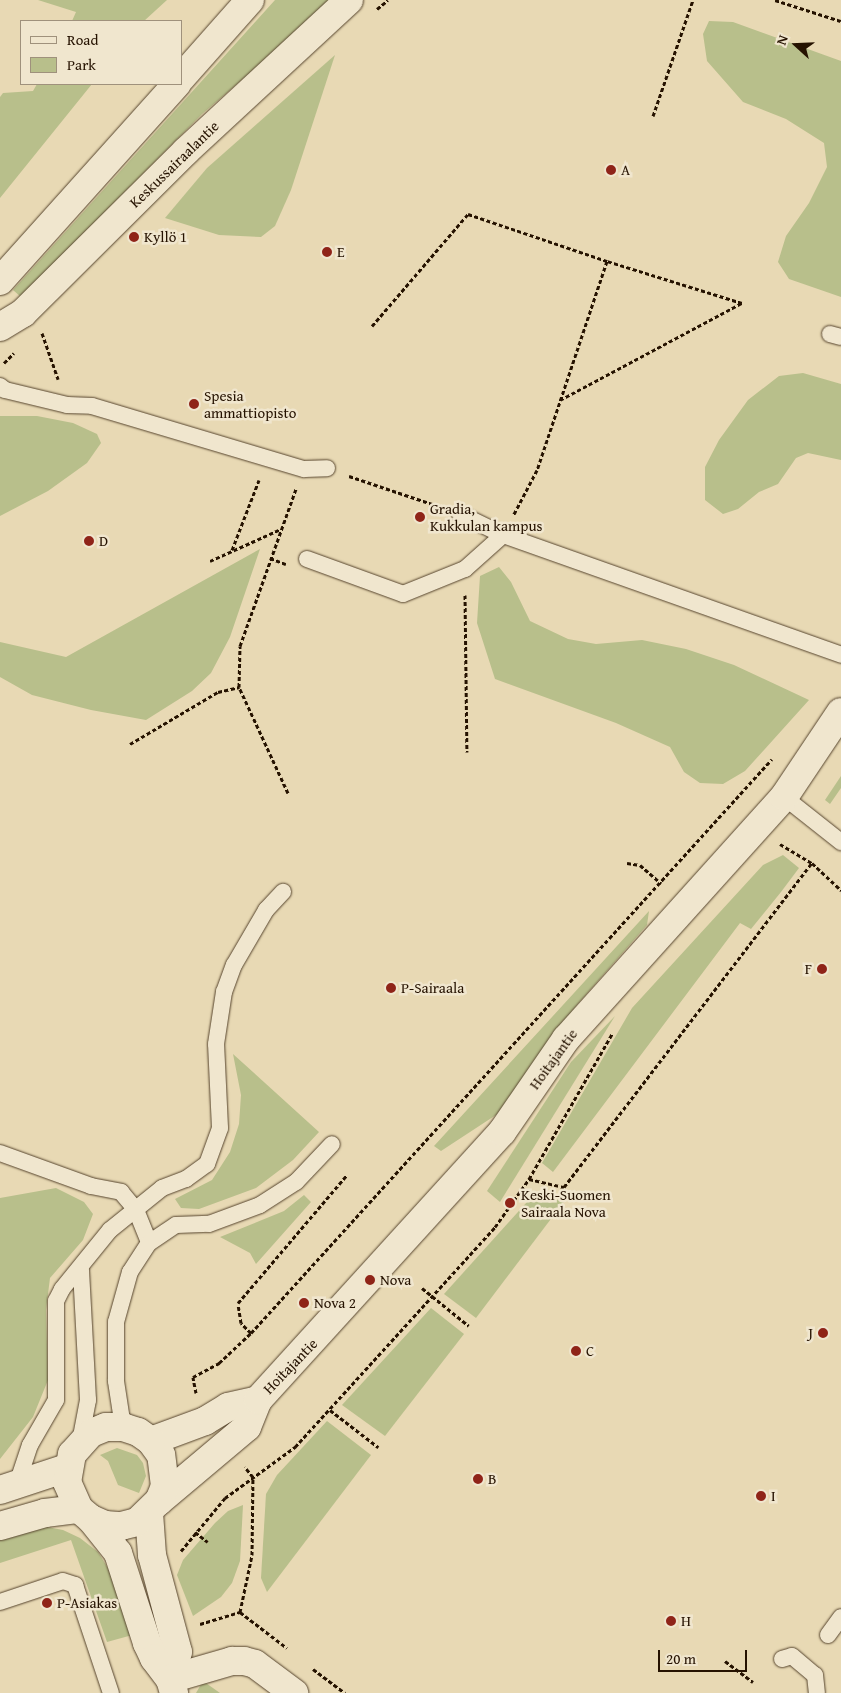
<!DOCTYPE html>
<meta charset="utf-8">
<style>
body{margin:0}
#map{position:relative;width:841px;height:1693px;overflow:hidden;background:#e8d9b4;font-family:"Gentium Book Plus",serif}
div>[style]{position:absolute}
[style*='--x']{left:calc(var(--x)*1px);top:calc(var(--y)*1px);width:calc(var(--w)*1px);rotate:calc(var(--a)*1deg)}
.green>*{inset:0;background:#b8bf8b}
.path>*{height:3px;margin-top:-1.5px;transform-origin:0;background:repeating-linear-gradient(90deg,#251200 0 4px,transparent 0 6.5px)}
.roads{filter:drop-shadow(0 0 1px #56442d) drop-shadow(0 0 1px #56442d)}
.service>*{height:16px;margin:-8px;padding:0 8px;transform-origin:8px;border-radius:8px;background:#f0e6ce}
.minor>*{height:28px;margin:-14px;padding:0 14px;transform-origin:14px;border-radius:14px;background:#f0e6ce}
.secondary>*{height:28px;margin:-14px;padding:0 14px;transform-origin:14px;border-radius:14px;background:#f0e6ce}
.dots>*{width:14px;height:14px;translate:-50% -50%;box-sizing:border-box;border:2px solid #f0e6ce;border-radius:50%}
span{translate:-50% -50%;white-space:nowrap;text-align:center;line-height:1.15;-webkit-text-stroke:5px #f0e6ce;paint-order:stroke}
.street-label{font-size:15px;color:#251200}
.poi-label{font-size:15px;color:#251200}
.left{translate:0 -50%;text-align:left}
.right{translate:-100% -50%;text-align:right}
.legend{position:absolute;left:20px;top:20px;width:162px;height:65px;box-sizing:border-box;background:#f0e6ce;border:1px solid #9f917c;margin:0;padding:6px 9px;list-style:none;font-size:15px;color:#251200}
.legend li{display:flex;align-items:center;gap:10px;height:25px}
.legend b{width:25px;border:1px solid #9f917c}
.north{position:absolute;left:771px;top:20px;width:50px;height:50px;-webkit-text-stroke:4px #f0e6ce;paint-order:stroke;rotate:290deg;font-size:14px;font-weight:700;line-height:20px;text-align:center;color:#251200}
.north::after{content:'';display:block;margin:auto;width:18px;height:22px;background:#251200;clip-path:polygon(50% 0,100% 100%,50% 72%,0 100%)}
.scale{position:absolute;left:658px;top:1650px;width:89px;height:22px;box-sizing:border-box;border:2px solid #251200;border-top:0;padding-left:6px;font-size:15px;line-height:18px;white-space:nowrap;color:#251200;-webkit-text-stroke:4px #f0e6ce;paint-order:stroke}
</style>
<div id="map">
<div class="green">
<div style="clip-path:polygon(38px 0,167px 0,144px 21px,72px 21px,76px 12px)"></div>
<div style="clip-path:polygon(275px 0,335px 0,202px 114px,21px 297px,13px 290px)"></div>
<div style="clip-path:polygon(709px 21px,733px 22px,841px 61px,841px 297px,789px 279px,778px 262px,786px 236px,809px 203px,827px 167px,824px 143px,786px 119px,743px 102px,707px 61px,703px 34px)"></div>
<div style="clip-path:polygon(335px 55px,291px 190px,275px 226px,261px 237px,219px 235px,165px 218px,207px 168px)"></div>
<div style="clip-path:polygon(37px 84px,92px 84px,0 198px,0 97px,3px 93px,33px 91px)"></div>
<div style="clip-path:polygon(803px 373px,841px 384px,841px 460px,808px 453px,796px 458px,778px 484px,759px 492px,738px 509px,723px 514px,705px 500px,705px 467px,719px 440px,748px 400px,779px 376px)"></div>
<div style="clip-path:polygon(0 416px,37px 416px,73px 423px,97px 434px,101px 443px,87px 463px,48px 491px,0 516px)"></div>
<div style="clip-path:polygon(260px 549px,230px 637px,211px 673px,192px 691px,146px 720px,91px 710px,32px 695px,0 677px,0 642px,66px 657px)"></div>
<div style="clip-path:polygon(499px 567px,511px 582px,530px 621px,568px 639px,596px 644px,642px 640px,686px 649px,734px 665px,809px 700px,745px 771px,723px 784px,700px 783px,684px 772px,670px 747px,616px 723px,495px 679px,477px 623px,480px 576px)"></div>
<div style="clip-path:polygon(841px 776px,841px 788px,830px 804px,825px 800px)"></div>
<div style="clip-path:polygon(783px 855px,799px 868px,781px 892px,751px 929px,740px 923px,553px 1172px,542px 1163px,632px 1008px,763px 865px)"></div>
<div style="clip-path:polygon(649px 911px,647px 925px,576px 1006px,499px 1113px,441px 1151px,434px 1146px)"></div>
<div style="clip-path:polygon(615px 1016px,500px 1202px,487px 1191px,571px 1062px)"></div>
<div style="clip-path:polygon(233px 1054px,319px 1132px,293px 1160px,256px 1188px,199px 1209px,181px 1208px,175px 1199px,212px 1180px,230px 1152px,239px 1124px,241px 1095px)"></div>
<div style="clip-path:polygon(56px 1188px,84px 1202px,93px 1214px,83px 1240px,50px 1278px,46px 1310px,48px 1380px,33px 1417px,0 1459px,0 1198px)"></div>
<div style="clip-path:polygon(536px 1192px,566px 1199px,476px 1318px,444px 1294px)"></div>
<div style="clip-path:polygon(304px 1195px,311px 1202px,256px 1264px,250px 1253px,220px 1237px,284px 1211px)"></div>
<div style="clip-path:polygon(431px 1308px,464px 1334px,385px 1436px,342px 1405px)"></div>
<div style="clip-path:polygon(327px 1421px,371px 1455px,267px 1592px,261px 1578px,266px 1494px,277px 1475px)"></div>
<div style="clip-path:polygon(117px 1448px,137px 1455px,143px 1463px,146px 1476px,139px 1493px,118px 1485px,108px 1461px,100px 1455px)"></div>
<div style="clip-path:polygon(243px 1505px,240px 1561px,232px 1583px,221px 1597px,193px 1616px,177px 1575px,183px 1560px,215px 1523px,228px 1511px)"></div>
<div style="clip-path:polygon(42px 1526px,63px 1530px,80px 1538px,98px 1552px,109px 1570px,136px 1634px,107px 1642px,71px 1540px,0 1563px,0 1539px)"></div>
<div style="clip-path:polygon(203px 1681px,220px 1693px,196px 1693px)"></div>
</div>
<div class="path">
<div style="--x:775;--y:0;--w:69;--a:17.7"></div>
<div style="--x:377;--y:9;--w:14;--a:-39"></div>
<div style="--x:653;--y:116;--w:123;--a:-71"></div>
<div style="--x:372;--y:326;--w:148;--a:-49.4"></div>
<div style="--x:468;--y:214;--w:147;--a:18.7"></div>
<div style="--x:607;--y:261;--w:220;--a:108.5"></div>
<div style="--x:537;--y:470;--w:50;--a:117.6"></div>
<div style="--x:42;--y:333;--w:49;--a:70.8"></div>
<div style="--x:4;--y:363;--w:14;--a:-45"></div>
<div style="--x:560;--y:400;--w:206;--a:-28.1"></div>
<div style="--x:742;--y:303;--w:141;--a:-162.7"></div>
<div style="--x:349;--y:476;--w:94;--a:18.6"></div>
<div style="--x:232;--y:550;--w:75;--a:-68.9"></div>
<div style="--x:270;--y:558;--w:17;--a:21"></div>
<div style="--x:210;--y:561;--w:78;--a:-24.3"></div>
<div style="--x:465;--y:595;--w:157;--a:89.3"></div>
<div style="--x:130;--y:744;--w:102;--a:-30.6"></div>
<div style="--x:218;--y:692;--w:22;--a:-13"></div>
<div style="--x:288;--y:793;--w:117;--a:-114.8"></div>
<div style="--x:239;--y:687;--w:41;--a:-88.6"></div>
<div style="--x:240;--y:646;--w:167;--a:-70.4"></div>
<div style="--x:780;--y:844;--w:37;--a:31"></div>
<div style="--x:812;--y:863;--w:40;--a:43"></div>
<div style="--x:627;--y:863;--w:13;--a:9"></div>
<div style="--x:640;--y:865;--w:28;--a:41"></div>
<div style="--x:529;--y:1179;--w:36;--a:13"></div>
<div style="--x:564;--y:1187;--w:408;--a:-52.6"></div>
<div style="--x:422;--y:1288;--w:60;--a:39"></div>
<div style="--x:251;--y:1333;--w:14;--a:-135"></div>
<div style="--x:241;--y:1323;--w:20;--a:-99"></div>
<div style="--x:238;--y:1303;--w:167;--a:-49.6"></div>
<div style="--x:196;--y:1393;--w:16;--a:-101"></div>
<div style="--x:193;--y:1377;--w:30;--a:-28"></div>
<div style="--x:219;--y:1363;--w:44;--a:-43.2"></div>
<div style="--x:251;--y:1333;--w:775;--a:-47.77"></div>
<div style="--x:330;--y:1410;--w:61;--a:37.6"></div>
<div style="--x:195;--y:1532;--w:16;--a:38"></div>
<div style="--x:181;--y:1551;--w:69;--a:-50.3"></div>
<div style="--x:225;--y:1498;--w:87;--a:-36.1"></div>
<div style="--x:295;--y:1447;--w:297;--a:-47.7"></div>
<div style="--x:495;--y:1227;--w:59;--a:-54.7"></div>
<div style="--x:529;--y:1179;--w:167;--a:-60.2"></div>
<div style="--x:240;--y:1612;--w:58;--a:-78.1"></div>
<div style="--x:252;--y:1555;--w:78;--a:-89.3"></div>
<div style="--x:253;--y:1477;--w:13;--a:-129"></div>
<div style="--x:240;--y:1612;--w:59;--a:37.5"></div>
<div style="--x:200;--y:1624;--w:42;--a:-16.7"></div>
<div style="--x:725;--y:1661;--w:35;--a:37"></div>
<div style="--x:313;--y:1669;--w:40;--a:37"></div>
</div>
<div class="roads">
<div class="service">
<div style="--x:830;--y:334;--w:11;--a:15"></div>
<div style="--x:0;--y:386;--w:6;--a:39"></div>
<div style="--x:5;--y:390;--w:64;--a:13.6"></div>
<div style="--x:67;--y:405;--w:25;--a:2"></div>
<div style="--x:92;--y:406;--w:221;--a:16.6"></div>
<div style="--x:304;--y:469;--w:23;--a:-2"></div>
<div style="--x:460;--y:514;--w:48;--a:26"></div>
<div style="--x:307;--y:559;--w:102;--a:20"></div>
<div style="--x:403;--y:594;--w:67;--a:-22"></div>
<div style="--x:465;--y:569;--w:51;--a:-41.8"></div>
<div style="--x:503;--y:535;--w:359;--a:19.5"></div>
<div style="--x:784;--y:797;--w:73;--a:38.3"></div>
<div style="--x:0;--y:1153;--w:97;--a:19.9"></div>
<div style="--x:91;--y:1186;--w:31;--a:11"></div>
<div style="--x:121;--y:1192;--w:23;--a:50"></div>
<div style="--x:136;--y:1210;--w:35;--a:68"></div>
<div style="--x:123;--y:1427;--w:47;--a:-98.7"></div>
<div style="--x:116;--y:1381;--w:59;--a:-90"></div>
<div style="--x:116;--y:1322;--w:52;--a:-74.4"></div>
<div style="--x:130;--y:1272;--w:35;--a:-57"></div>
<div style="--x:149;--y:1243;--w:32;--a:-34"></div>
<div style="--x:176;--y:1225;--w:33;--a:-2"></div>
<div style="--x:209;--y:1224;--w:54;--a:-20.4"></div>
<div style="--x:260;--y:1205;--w:43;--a:-32.6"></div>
<div style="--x:296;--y:1182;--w:52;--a:-46.5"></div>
<div style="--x:80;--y:1442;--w:43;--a:-79.2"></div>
<div style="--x:88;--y:1400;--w:131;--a:-93.1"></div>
<div style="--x:17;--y:1484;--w:41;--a:-71.6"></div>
<div style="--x:30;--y:1445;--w:52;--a:-60"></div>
<div style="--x:56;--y:1400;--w:99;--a:-90"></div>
<div style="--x:56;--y:1301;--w:13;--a:-63"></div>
<div style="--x:62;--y:1289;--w:76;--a:-50.9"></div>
<div style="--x:110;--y:1230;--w:67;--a:-38.9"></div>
<div style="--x:162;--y:1188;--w:26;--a:-21"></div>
<div style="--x:186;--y:1179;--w:26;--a:-36"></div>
<div style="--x:207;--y:1164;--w:38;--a:-70"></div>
<div style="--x:220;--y:1128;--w:84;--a:-92.7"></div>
<div style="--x:216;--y:1044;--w:53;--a:-81.3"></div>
<div style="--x:224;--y:992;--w:29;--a:-70"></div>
<div style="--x:234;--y:965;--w:64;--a:-59.8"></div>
<div style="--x:266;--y:910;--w:25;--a:-47"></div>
<div style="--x:0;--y:1602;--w:66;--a:-18.4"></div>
<div style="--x:63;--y:1581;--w:13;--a:18"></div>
<div style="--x:75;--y:1585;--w:114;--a:71.6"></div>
<div style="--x:828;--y:1635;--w:22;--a:-54"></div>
<div style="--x:782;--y:1659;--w:10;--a:-17"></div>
<div style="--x:792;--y:1656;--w:30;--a:40"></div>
<div style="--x:815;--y:1675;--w:18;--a:84"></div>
</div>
<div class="minor">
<div style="--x:151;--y:1441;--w:58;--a:-20.3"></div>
<div style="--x:205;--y:1421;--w:27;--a:-31"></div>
<div style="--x:228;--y:1407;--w:31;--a:-13"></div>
<div style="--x:0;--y:1490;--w:71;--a:-18.2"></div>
<div style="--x:159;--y:1501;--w:115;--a:-40.1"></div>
<div style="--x:247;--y:1427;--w:29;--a:-68"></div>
<div style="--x:258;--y:1400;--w:362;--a:-47.7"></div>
<div style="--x:502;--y:1132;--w:113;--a:-55.5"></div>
<div style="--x:566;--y:1039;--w:326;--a:-48"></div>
<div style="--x:784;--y:797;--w:102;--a:-56.2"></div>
<div style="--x:149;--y:1513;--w:42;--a:85.9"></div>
<div style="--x:152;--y:1555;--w:100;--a:75"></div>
<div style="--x:178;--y:1652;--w:28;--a:107"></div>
<div style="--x:91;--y:1519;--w:15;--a:23"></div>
<div style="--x:105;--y:1525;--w:16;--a:4"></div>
<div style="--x:121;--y:1526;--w:16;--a:-14"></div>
<div style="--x:137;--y:1522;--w:30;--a:-44"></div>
<div style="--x:159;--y:1501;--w:16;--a:-68"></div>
<div style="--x:165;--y:1486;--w:31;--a:-97"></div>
<div style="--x:161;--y:1455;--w:17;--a:-126"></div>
<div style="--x:151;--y:1441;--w:16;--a:-145"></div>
<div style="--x:138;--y:1432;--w:16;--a:-162"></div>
<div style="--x:123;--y:1427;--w:17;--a:180"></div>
<div style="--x:106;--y:1427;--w:16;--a:158"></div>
<div style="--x:91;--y:1433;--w:28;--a:132"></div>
<div style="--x:72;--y:1454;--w:28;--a:100"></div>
<div style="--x:67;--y:1482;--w:30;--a:66"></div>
<div style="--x:79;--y:1509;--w:16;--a:40"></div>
<div style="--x:91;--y:1519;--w:43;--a:51.5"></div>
<div style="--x:118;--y:1553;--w:95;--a:72.1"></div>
<div style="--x:147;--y:1643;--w:17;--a:65"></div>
<div style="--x:154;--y:1658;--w:26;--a:53"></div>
<div style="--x:170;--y:1679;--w:15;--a:74"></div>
<div style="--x:0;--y:1526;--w:47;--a:-16.1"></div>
<div style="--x:45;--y:1513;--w:34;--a:-7"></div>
<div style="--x:170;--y:1679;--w:65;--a:-16.2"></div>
<div style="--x:232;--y:1661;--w:12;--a:0"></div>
<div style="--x:244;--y:1661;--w:11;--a:15"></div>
<div style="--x:255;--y:1664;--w:49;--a:36.6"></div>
</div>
<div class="secondary">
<div style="--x:181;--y:78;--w:104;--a:-48.5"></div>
<div style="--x:0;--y:281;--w:265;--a:-48.1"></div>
<div style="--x:0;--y:327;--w:27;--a:-31"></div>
<div style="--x:23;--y:313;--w:230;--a:-44.8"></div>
<div style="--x:186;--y:151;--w:222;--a:-42.8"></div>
</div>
</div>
<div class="dots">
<div style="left:611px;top:170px;background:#8f2418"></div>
<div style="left:134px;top:237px;background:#8f2418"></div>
<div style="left:327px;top:252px;background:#8f2418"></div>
<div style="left:194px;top:404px;background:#8f2418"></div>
<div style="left:420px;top:517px;background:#8f2418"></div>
<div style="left:89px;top:541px;background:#8f2418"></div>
<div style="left:822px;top:969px;background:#8f2418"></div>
<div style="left:391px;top:988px;background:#8f2418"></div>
<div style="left:510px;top:1203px;background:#8f2418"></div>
<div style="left:370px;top:1280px;background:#8f2418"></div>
<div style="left:304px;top:1303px;background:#8f2418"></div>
<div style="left:823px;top:1333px;background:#8f2418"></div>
<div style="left:576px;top:1351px;background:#8f2418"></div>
<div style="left:478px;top:1479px;background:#8f2418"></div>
<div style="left:761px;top:1496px;background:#8f2418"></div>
<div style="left:47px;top:1603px;background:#8f2418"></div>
<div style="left:671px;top:1621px;background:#8f2418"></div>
</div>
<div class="street-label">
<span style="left:174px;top:164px;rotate:-44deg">Keskussairaalantie</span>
<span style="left:553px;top:1059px;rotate:-54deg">Hoitajantie</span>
<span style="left:290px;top:1366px;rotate:-46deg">Hoitajantie</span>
</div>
<div class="poi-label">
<span class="left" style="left:621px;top:170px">A</span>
<span class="left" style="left:144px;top:237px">Kyllö 1</span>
<span class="left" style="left:337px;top:252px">E</span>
<span class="left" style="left:204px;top:404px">Spesia<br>ammattiopisto</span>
<span class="left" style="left:430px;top:517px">Gradia,<br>Kukkulan kampus</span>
<span class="left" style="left:99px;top:541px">D</span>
<span class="right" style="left:812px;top:969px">F</span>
<span class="left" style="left:401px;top:988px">P-Sairaala</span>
<span class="left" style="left:521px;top:1203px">Keski-Suomen<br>Sairaala Nova</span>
<span class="left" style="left:380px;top:1280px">Nova</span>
<span class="left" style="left:314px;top:1303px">Nova 2</span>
<span class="right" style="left:813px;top:1333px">J</span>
<span class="left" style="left:586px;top:1351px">C</span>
<span class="left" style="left:488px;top:1479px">B</span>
<span class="left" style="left:771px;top:1496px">I</span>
<span class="left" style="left:57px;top:1603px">P-Asiakas</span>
<span class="left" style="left:681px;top:1621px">H</span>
</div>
<ul class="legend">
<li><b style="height:6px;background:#f0e6ce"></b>Road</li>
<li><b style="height:14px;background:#b8bf8b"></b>Park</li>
</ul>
<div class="north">N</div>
<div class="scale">20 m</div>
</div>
